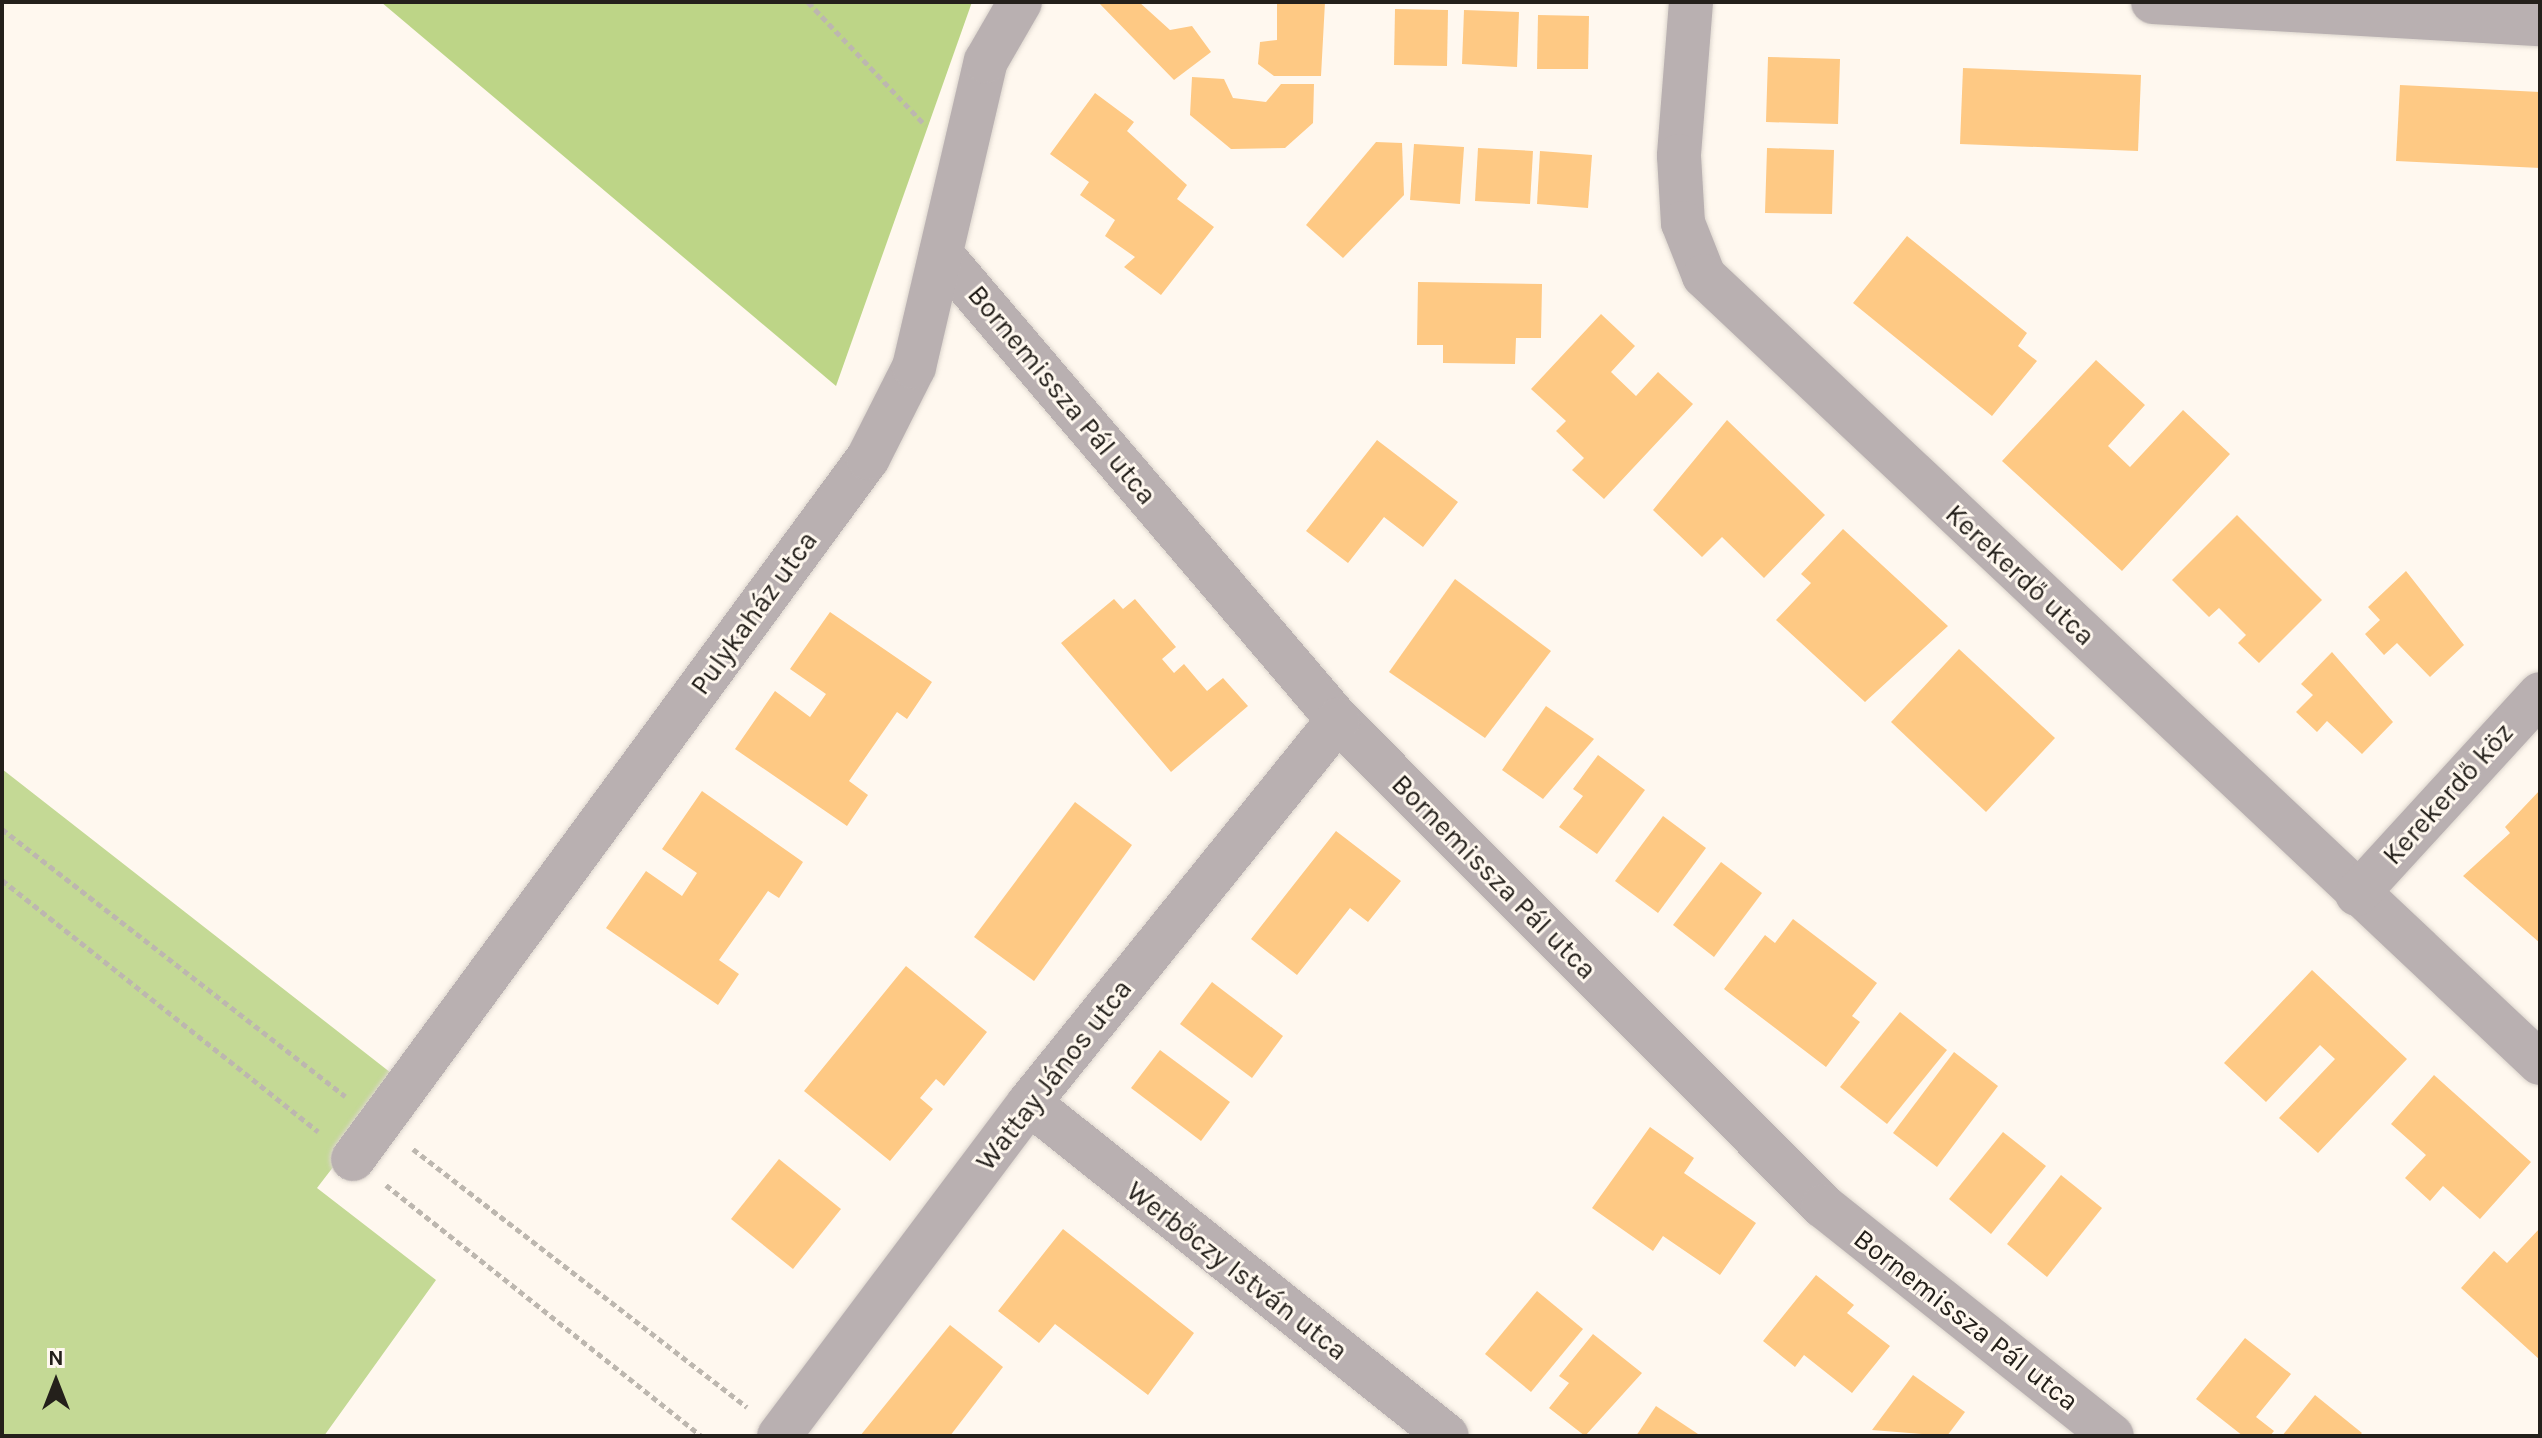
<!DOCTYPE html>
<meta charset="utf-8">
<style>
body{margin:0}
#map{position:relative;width:2542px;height:1438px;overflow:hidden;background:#fff8ef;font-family:Karla,sans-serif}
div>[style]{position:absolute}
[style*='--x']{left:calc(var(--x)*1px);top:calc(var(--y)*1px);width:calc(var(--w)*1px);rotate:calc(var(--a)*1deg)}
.green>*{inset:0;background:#c4d995}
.forest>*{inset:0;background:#bdd587}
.building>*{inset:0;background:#fec984}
.path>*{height:5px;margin-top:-2.5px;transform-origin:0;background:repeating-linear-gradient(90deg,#bdb7af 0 6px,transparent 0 10px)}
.roads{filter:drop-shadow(0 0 2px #dcd5cd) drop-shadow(0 0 2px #dcd5cd)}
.minor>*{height:44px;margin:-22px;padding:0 22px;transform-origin:22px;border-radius:22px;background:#b9b0b1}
span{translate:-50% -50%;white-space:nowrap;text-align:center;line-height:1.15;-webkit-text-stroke:6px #fff8ef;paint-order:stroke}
.street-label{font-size:28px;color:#24201b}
.frame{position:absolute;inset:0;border:4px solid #24201b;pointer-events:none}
.north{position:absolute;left:16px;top:1342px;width:80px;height:80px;-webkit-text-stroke:6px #fff8ef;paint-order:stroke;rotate:0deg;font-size:22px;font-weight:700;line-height:32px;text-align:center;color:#24201b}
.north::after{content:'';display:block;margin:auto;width:28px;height:36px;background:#24201b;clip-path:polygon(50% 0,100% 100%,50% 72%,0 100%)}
</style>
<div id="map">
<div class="green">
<div style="clip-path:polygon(2px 769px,400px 1080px,317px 1188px,436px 1280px,324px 1436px,2px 1436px)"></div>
</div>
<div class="forest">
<div style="clip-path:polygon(381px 2px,972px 2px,836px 386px)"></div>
</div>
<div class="building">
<div style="clip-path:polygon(1098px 2px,1139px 2px,1170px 30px,1192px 26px,1211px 52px,1174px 80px)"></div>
<div style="clip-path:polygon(1277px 2px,1325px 2px,1321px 76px,1274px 76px,1258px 64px,1260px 42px,1277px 40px)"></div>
<div style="clip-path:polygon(1395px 9px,1448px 10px,1447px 66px,1394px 65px)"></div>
<div style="clip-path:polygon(1464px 10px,1519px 12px,1517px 67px,1462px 64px)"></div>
<div style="clip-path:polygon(1538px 15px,1589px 16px,1588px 69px,1537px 69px)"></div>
<div style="clip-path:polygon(1768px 57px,1840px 59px,1838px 124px,1766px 122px)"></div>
<div style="clip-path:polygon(1963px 68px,2141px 75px,2138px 151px,1960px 144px)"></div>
<div style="clip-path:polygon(1192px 77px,1224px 79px,1233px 98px,1266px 102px,1281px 84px,1314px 84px,1313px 123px,1285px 148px,1231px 149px,1190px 115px)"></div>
<div style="clip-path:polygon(2400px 85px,2540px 92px,2540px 168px,2396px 161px)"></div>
<div style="clip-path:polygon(1095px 93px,1134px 122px,1127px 131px,1187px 185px,1177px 199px,1214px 227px,1161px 295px,1124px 267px,1135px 257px,1105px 236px,1115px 220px,1080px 195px,1089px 182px,1050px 154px)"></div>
<div style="clip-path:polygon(1376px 142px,1402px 143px,1404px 195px,1343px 258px,1306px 225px)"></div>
<div style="clip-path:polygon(1414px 144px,1464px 147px,1460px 204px,1410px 200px)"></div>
<div style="clip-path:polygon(1478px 148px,1533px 151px,1530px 204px,1475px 201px)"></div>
<div style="clip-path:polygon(1767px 148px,1834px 150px,1832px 214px,1765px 213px)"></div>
<div style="clip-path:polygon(1540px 151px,1592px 155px,1588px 208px,1537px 204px)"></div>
<div style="clip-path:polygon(1907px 236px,2027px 333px,2018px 346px,2037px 361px,1992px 416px,1853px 303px)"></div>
<div style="clip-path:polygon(1418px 282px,1542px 284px,1541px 338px,1516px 338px,1515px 364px,1443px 363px,1443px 345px,1417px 345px)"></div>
<div style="clip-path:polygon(1601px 314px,1635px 346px,1611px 372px,1636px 396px,1658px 372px,1693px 404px,1604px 499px,1572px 470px,1584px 458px,1556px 431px,1566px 421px,1531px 389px)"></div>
<div style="clip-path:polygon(2096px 360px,2145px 405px,2108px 446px,2130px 467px,2183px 410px,2230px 454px,2122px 571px,2002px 461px)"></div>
<div style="clip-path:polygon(1727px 420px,1825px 515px,1764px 578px,1722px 537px,1702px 557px,1653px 510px)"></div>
<div style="clip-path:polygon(1377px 440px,1458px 502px,1423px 547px,1384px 517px,1348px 563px,1306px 531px)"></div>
<div style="clip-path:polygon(2237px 515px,2322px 600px,2259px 663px,2238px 643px,2246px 635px,2219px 608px,2209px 617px,2172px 580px)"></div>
<div style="clip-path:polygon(1843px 529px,1948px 626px,1865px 702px,1776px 620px,1811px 583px,1801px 574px)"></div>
<div style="clip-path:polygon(2406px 571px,2464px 645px,2430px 677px,2397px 643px,2384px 655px,2365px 634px,2380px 620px,2368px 607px)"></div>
<div style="clip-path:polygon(1455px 579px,1551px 651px,1485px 738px,1389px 672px)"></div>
<div style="clip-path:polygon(1114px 599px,1123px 609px,1135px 599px,1176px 647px,1162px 659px,1174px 673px,1184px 664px,1207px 691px,1223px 678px,1248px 706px,1171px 772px,1061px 643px)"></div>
<div style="clip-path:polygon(830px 612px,932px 682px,907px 719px,897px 712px,849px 781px,868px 795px,847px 826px,735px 749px,775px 691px,810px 717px,826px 694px,790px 669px)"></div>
<div style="clip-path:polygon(1959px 649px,2055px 738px,1986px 812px,1891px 722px)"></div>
<div style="clip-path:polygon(2332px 652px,2393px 722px,2362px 754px,2327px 721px,2317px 732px,2296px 712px,2313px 695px,2301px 684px)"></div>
<div style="clip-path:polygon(1546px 706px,1594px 739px,1543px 799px,1502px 770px)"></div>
<div style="clip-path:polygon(1598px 755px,1645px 790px,1597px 854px,1559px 827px,1583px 796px,1573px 789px)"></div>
<div style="clip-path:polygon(2540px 790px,2540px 943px,2463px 876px,2510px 833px,2505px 827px)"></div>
<div style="clip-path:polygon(702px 791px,803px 862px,779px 898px,768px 891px,719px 960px,739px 974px,718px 1005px,606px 928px,646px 871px,682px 896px,697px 873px,662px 849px)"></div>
<div style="clip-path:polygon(1075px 802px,1132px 845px,1034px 981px,974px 937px)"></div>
<div style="clip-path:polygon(1663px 816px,1706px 848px,1658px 913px,1615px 881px)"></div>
<div style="clip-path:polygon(1336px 831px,1401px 881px,1368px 922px,1350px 908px,1297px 975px,1251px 939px)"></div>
<div style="clip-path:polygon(1721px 862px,1762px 893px,1714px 957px,1673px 925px)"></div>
<div style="clip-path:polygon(1793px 919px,1877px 983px,1852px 1016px,1860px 1022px,1826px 1067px,1724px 989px,1765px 935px,1775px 943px)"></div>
<div style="clip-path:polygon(906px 966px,987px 1032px,944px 1086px,936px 1079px,920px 1098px,933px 1109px,890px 1161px,804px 1091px)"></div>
<div style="clip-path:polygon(2312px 970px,2407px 1059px,2318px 1153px,2279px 1118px,2335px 1059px,2320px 1045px,2266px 1102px,2224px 1063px)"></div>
<div style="clip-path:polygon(1212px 982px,1283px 1036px,1252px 1078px,1180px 1024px)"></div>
<div style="clip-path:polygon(1900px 1012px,1947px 1050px,1887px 1124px,1840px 1087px)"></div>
<div style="clip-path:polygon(1160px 1050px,1230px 1102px,1201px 1141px,1131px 1088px)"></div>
<div style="clip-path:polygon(1954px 1052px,1998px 1086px,1937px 1167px,1893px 1133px)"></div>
<div style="clip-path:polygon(2434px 1075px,2531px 1162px,2480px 1219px,2443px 1186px,2430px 1201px,2405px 1178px,2426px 1155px,2391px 1124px)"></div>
<div style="clip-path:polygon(1650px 1127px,1694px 1158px,1684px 1173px,1756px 1223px,1720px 1275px,1663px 1236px,1653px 1251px,1592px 1208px)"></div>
<div style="clip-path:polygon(2003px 1132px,2046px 1166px,1991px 1234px,1949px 1199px)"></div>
<div style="clip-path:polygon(779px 1159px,841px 1209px,793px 1269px,731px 1219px)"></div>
<div style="clip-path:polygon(2061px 1175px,2102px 1208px,2047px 1277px,2007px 1244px)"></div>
<div style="clip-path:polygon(2540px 1228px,2540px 1360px,2461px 1288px,2494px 1251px,2507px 1263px)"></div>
<div style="clip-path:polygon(1063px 1229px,1194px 1333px,1148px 1395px,1055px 1324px,1039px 1343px,998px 1311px)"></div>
<div style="clip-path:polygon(1816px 1275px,1854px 1305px,1847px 1313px,1890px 1346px,1852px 1393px,1804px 1355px,1795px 1367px,1763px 1341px)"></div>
<div style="clip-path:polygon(1537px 1291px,1583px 1329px,1531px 1392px,1485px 1354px)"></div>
<div style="clip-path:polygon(950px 1325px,1003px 1367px,950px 1436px,860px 1436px)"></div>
<div style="clip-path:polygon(1593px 1334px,1642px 1373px,1585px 1436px,1549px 1408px,1569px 1383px,1559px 1376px)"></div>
<div style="clip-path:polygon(2245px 1338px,2291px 1374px,2256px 1417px,2274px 1431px,2270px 1436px,2243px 1436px,2196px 1399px)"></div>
<div style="clip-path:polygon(1913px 1375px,1965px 1412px,1947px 1436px,1872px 1430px)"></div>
<div style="clip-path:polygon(2315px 1395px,2362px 1433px,2359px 1436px,2282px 1436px)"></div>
<div style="clip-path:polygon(1656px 1406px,1701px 1436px,1636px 1436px)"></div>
</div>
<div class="path">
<div style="--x:808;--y:2;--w:170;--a:46.4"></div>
<div style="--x:2;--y:829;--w:435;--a:37.9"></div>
<div style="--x:2;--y:880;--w:404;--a:38.5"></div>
<div style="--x:413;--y:1149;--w:422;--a:37.7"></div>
<div style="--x:386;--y:1185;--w:403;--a:38.5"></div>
</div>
<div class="roads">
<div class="minor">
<div style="--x:1691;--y:2;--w:154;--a:94.5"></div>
<div style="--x:1679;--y:156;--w:67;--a:86.6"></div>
<div style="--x:1683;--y:223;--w:57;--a:68.4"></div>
<div style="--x:1704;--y:276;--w:1148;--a:43.27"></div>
<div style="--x:2153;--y:2;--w:388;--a:3.3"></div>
<div style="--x:941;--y:254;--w:612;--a:49.57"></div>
<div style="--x:1338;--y:720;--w:687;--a:45.06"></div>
<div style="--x:1823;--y:1206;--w:369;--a:38.5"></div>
<div style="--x:2357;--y:894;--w:271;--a:-47.5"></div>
<div style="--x:1029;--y:1103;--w:534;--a:38.54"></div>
<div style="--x:353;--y:1159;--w:870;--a:-53.7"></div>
<div style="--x:868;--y:458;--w:102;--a:-63.2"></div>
<div style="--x:914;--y:367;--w:314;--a:-76.8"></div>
<div style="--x:986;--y:61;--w:68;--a:-60"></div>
<div style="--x:779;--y:1436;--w:416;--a:-53.1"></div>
<div style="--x:1029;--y:1103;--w:492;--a:-51.1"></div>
</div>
</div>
<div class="street-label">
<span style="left:1062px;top:395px;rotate:50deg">Bornemissza Pál utca</span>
<span style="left:2020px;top:575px;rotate:43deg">Kerekerdő utca</span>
<span style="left:754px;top:613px;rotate:-54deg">Pulykaház utca</span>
<span style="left:2448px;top:794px;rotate:-48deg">Kerekerdő köz</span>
<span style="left:1494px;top:877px;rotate:45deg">Bornemissza Pál utca</span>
<span style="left:1054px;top:1075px;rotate:-52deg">Wattay János utca</span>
<span style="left:1237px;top:1271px;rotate:38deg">Werbőczy István utca</span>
<span style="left:1966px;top:1320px;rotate:38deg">Bornemissza Pál utca</span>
</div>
<div class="frame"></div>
<div class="north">N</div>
</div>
